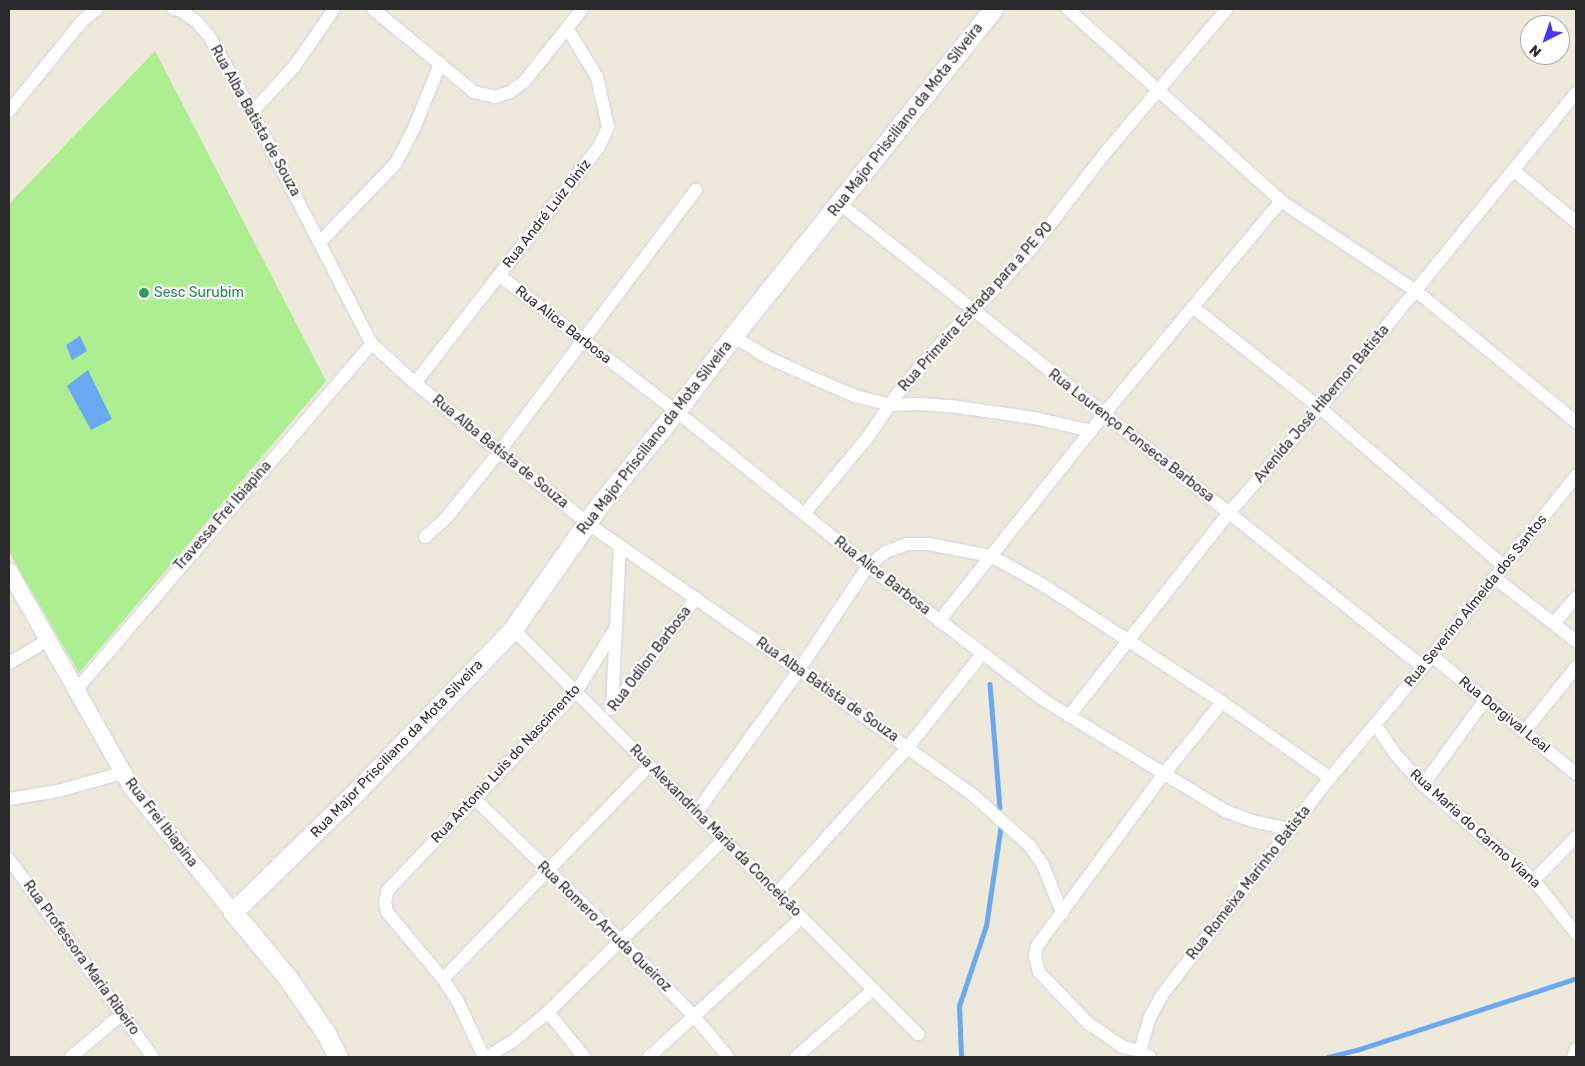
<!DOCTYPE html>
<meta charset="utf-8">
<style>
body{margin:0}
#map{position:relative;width:1585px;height:1066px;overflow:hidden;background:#edeadb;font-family:Rubik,sans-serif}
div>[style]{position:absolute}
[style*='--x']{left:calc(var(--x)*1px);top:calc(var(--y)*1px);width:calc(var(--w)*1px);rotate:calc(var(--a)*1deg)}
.pitch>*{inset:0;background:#acee90}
.water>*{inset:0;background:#69a9f4}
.stream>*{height:4.5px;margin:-2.25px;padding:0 2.25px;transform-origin:2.25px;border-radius:2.25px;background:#69a9f4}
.roads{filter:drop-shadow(0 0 1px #d2d0e4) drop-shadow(0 0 1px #d2d0e4)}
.minor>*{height:12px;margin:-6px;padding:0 6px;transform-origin:6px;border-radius:6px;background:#fff}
.tertiary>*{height:16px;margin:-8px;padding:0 8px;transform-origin:8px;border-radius:8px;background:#fff}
.secondary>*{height:19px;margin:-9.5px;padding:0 9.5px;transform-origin:9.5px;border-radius:9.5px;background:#fff}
.dots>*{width:14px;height:14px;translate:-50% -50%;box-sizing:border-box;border:2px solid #fff;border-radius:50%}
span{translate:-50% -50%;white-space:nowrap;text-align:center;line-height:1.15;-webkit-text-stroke:4.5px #fff;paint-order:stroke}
.street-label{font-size:14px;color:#2a2a2a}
.leisure-label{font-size:14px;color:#27864d}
.left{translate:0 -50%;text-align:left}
.frame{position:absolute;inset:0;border:10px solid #2a2a2a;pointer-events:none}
.north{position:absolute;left:1520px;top:15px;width:50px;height:50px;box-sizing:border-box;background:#fff;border:1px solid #aaa;border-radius:50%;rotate:221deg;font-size:14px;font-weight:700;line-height:20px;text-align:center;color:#2a2a2a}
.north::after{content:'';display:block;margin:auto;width:18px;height:22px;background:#4836ff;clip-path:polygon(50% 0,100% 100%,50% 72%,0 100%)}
</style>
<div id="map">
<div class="pitch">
<div style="clip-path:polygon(155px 51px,326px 381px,79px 673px,9px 552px,9px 204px)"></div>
</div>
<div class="water">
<div style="clip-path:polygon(80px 336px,87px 351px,72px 360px,66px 345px)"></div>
<div style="clip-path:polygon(88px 370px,112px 419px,91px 430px,67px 386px)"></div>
</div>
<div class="stream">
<div style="--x:990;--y:684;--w:124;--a:85.4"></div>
<div style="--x:961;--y:1057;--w:51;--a:-92.2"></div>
<div style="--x:959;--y:1006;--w:84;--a:-71.4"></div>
<div style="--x:986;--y:926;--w:102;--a:-81.6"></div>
<div style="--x:1328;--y:1057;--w:30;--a:-14"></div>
<div style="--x:1357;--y:1050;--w:228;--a:-18.1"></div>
</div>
<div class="roads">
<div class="minor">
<div style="--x:173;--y:9;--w:7;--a:8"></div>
<div style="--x:180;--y:10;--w:19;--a:35"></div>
<div style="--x:196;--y:21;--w:20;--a:49"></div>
<div style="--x:209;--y:36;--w:87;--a:60.5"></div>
<div style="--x:252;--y:112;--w:261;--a:62.7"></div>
<div style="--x:372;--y:344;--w:58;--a:42.2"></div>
<div style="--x:415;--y:383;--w:222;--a:39.1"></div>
<div style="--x:587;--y:523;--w:289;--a:34.8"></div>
<div style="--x:824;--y:688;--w:183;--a:35.7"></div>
<div style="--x:973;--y:795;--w:76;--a:41.8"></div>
<div style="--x:1030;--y:846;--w:23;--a:56"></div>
<div style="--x:1043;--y:865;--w:52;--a:68.4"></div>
<div style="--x:373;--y:9;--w:131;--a:39.4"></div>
<div style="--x:474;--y:92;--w:22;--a:13"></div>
<div style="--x:495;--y:97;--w:16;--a:-18"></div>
<div style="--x:510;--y:92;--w:17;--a:-36"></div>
<div style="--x:524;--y:82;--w:93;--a:-51.5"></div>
<div style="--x:1068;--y:9;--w:287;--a:42"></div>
<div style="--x:1281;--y:201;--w:162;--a:33.7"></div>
<div style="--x:1416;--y:291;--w:207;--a:39.3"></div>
<div style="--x:9;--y:111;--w:117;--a:-50.9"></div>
<div style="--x:83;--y:20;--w:18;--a:-38"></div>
<div style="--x:252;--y:112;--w:62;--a:-47"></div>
<div style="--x:294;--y:67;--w:70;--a:-55.4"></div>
<div style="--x:1513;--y:170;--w:82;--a:39.5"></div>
<div style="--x:840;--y:204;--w:744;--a:38.46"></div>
<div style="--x:320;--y:242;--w:110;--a:-46.1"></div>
<div style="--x:396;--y:163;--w:42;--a:-62.8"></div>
<div style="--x:415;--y:126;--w:67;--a:-68"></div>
<div style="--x:500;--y:276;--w:222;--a:37.5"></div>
<div style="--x:676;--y:411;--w:273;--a:38.8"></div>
<div style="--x:889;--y:582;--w:196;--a:37.3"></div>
<div style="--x:1045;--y:701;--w:211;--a:31.4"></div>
<div style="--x:1225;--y:811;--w:29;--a:20"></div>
<div style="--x:1252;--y:821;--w:40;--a:12"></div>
<div style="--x:1194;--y:308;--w:161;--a:38.4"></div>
<div style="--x:1320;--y:408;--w:243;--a:40.7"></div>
<div style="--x:733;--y:336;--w:40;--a:32"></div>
<div style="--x:767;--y:357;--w:51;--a:24.5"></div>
<div style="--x:813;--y:378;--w:46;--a:23.2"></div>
<div style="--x:855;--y:396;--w:36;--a:14"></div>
<div style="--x:890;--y:405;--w:30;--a:-2"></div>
<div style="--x:920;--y:404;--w:31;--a:4"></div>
<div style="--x:951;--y:406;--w:84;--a:8.2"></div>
<div style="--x:1034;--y:418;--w:59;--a:12.6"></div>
<div style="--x:415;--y:383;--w:299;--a:-52.1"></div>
<div style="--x:599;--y:147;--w:22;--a:-66"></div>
<div style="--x:608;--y:127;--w:51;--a:-102.4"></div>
<div style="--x:597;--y:77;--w:57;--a:-121.5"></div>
<div style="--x:804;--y:514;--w:100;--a:-50.3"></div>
<div style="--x:868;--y:437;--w:53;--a:-55.7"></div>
<div style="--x:898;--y:393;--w:75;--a:-49.3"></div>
<div style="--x:947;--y:336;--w:71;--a:-44.4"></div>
<div style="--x:998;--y:286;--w:55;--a:-48.7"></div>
<div style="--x:1034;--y:245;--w:118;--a:-52.3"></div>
<div style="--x:1106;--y:152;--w:187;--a:-49.8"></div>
<div style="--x:425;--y:537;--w:30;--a:-42"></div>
<div style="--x:447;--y:517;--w:83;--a:-51.3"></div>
<div style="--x:499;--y:452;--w:328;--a:-53.1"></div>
<div style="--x:1495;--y:578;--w:103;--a:37.9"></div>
<div style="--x:939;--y:621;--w:265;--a:-51.4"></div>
<div style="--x:1104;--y:414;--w:277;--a:-50.3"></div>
<div style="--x:1554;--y:623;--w:33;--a:-49"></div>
<div style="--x:513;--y:629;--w:573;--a:45"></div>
<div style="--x:1432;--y:656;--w:186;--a:39.3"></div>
<div style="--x:9;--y:663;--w:45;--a:-30.5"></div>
<div style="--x:76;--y:690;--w:455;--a:-49.5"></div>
<div style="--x:612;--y:708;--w:161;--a:-87.2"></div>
<div style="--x:611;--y:709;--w:140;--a:-52.6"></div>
<div style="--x:1069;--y:716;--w:258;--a:-51.8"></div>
<div style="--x:1229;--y:513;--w:139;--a:-49.1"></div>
<div style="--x:1320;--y:408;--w:406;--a:-50.9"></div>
<div style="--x:1375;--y:724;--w:37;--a:56"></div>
<div style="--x:1396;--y:755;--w:40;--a:48"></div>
<div style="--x:1423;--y:785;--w:146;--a:40.6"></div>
<div style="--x:1534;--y:880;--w:68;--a:52.1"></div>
<div style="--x:1524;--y:732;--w:83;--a:-51.3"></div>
<div style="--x:1423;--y:785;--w:105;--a:-53.9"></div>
<div style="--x:9;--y:799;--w:50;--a:-9.3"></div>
<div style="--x:58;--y:791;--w:66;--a:-15.7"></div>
<div style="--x:476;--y:800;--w:202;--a:44.2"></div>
<div style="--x:621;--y:941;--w:105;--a:45.8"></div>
<div style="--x:694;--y:1016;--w:53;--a:50.3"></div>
<div style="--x:696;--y:813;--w:176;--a:-54.2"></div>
<div style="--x:799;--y:670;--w:125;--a:-56.4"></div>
<div style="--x:868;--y:566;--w:23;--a:-38"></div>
<div style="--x:886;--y:552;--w:22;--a:-21"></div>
<div style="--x:907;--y:544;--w:22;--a:0"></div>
<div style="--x:929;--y:544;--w:63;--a:11"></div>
<div style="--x:991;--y:556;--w:65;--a:29.3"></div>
<div style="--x:1048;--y:588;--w:208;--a:33.2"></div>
<div style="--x:1222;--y:702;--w:132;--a:35.1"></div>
<div style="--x:9;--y:859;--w:245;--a:54"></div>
<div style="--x:1534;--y:880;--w:60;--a:-45.7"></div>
<div style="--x:777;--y:893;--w:196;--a:-48.1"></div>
<div style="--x:908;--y:747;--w:119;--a:-51.5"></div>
<div style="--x:443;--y:979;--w:296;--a:-46"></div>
<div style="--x:548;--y:1012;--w:58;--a:51.3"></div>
<div style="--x:1140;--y:1051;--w:35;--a:-74"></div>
<div style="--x:1150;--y:1017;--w:25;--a:-61"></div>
<div style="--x:1162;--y:995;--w:274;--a:-52.3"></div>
<div style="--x:1330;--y:778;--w:145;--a:-50"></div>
<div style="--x:1423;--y:667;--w:245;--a:-51.3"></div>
<div style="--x:71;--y:1057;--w:67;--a:-40.1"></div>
<div style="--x:484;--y:1057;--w:61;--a:-115.3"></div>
<div style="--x:458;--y:1002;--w:27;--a:-123"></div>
<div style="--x:443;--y:979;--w:87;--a:-129.9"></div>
<div style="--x:387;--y:912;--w:10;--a:-101"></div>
<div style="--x:385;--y:902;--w:12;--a:-76"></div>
<div style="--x:388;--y:890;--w:273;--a:-46.5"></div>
<div style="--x:576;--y:692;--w:74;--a:-58.2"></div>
<div style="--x:487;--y:1057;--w:31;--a:-32"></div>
<div style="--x:513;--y:1041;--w:45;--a:-39.6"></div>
<div style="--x:548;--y:1012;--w:245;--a:-44.5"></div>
<div style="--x:649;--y:1057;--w:207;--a:-42.3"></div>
<div style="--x:796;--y:1057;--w:103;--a:-41.1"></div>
<div style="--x:1150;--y:1057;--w:12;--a:-149"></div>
<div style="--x:1140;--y:1051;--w:17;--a:-167"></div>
<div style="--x:1123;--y:1047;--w:42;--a:-145.6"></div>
<div style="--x:1088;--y:1023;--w:71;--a:-133.9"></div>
<div style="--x:1039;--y:972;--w:16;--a:-105"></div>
<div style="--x:1035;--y:957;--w:11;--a:-80"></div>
<div style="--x:1037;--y:946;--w:214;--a:-53.6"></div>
<div style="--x:1164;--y:774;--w:92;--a:-51.1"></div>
<div style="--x:1573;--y:1057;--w:9;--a:-69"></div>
</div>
<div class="tertiary">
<div style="--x:9;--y:571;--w:248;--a:60.5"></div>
<div style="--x:131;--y:787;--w:161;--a:50.8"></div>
</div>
<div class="secondary">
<div style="--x:338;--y:1057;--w:28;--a:-117"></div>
<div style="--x:325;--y:1032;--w:67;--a:-124.6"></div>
<div style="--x:287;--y:977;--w:85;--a:-129.7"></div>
<div style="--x:233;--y:912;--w:166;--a:-44.3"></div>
<div style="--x:352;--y:796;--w:232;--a:-46"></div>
<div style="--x:513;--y:629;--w:154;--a:-55.1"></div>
<div style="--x:601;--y:503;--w:125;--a:-50.8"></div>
<div style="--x:680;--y:406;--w:88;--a:-52.9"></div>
<div style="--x:733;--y:336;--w:418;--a:-51.5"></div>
</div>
</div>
<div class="dots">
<div style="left:144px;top:293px;background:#2e9e5b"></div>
</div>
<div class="street-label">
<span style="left:906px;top:120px;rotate:-52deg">Rua Major Prisciliano da Mota Silveira</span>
<span style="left:255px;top:121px;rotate:61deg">Rua Alba Batista de Souza</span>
<span style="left:547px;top:214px;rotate:-52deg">Rua André Luiz Diniz</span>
<span style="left:976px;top:307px;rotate:-48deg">Rua Primeira Estrada para a PE 90</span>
<span style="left:563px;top:325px;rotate:38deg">Rua Alice Barbosa</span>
<span style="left:1322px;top:404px;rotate:-50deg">Avenida José Hibernon Batista</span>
<span style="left:1131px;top:436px;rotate:38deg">Rua Lourenço Fonseca Barbosa</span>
<span style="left:655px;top:438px;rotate:-52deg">Rua Major Prisciliano da Mota Silveira</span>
<span style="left:500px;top:452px;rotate:39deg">Rua Alba Batista de Souza</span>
<span style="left:223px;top:516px;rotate:-49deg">Travessa Frei Ibiapina</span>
<span style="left:882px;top:576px;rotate:38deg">Rua Alice Barbosa</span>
<span style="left:1476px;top:601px;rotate:-51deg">Rua Severino Almeida dos Santos</span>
<span style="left:650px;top:659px;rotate:-53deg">Rua Odilon Barbosa</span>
<span style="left:827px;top:690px;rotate:35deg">Rua Alba Batista de Souza</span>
<span style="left:1504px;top:715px;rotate:39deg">Rua Dorgival Leal</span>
<span style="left:397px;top:749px;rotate:-46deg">Rua Major Prisciliano da Mota Silveira</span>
<span style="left:506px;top:764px;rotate:-47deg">Rua Antonio Luis do Nascimento</span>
<span style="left:161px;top:823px;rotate:52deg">Rua Frei Ibiapina</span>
<span style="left:1475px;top:829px;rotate:42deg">Rua Maria do Carmo Viana</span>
<span style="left:715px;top:831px;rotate:45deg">Rua Alexandrina Maria da Conceição</span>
<span style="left:1249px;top:883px;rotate:-52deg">Rua Romeixa Marinho Batista</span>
<span style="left:604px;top:927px;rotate:44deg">Rua Romero Arruda Queiroz</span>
<span style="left:81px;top:958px;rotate:54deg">Rua Professora Maria Ribeiro</span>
</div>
<div class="leisure-label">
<span class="left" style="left:154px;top:293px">Sesc Surubim</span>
</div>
<div class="frame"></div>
<div class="north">N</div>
</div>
